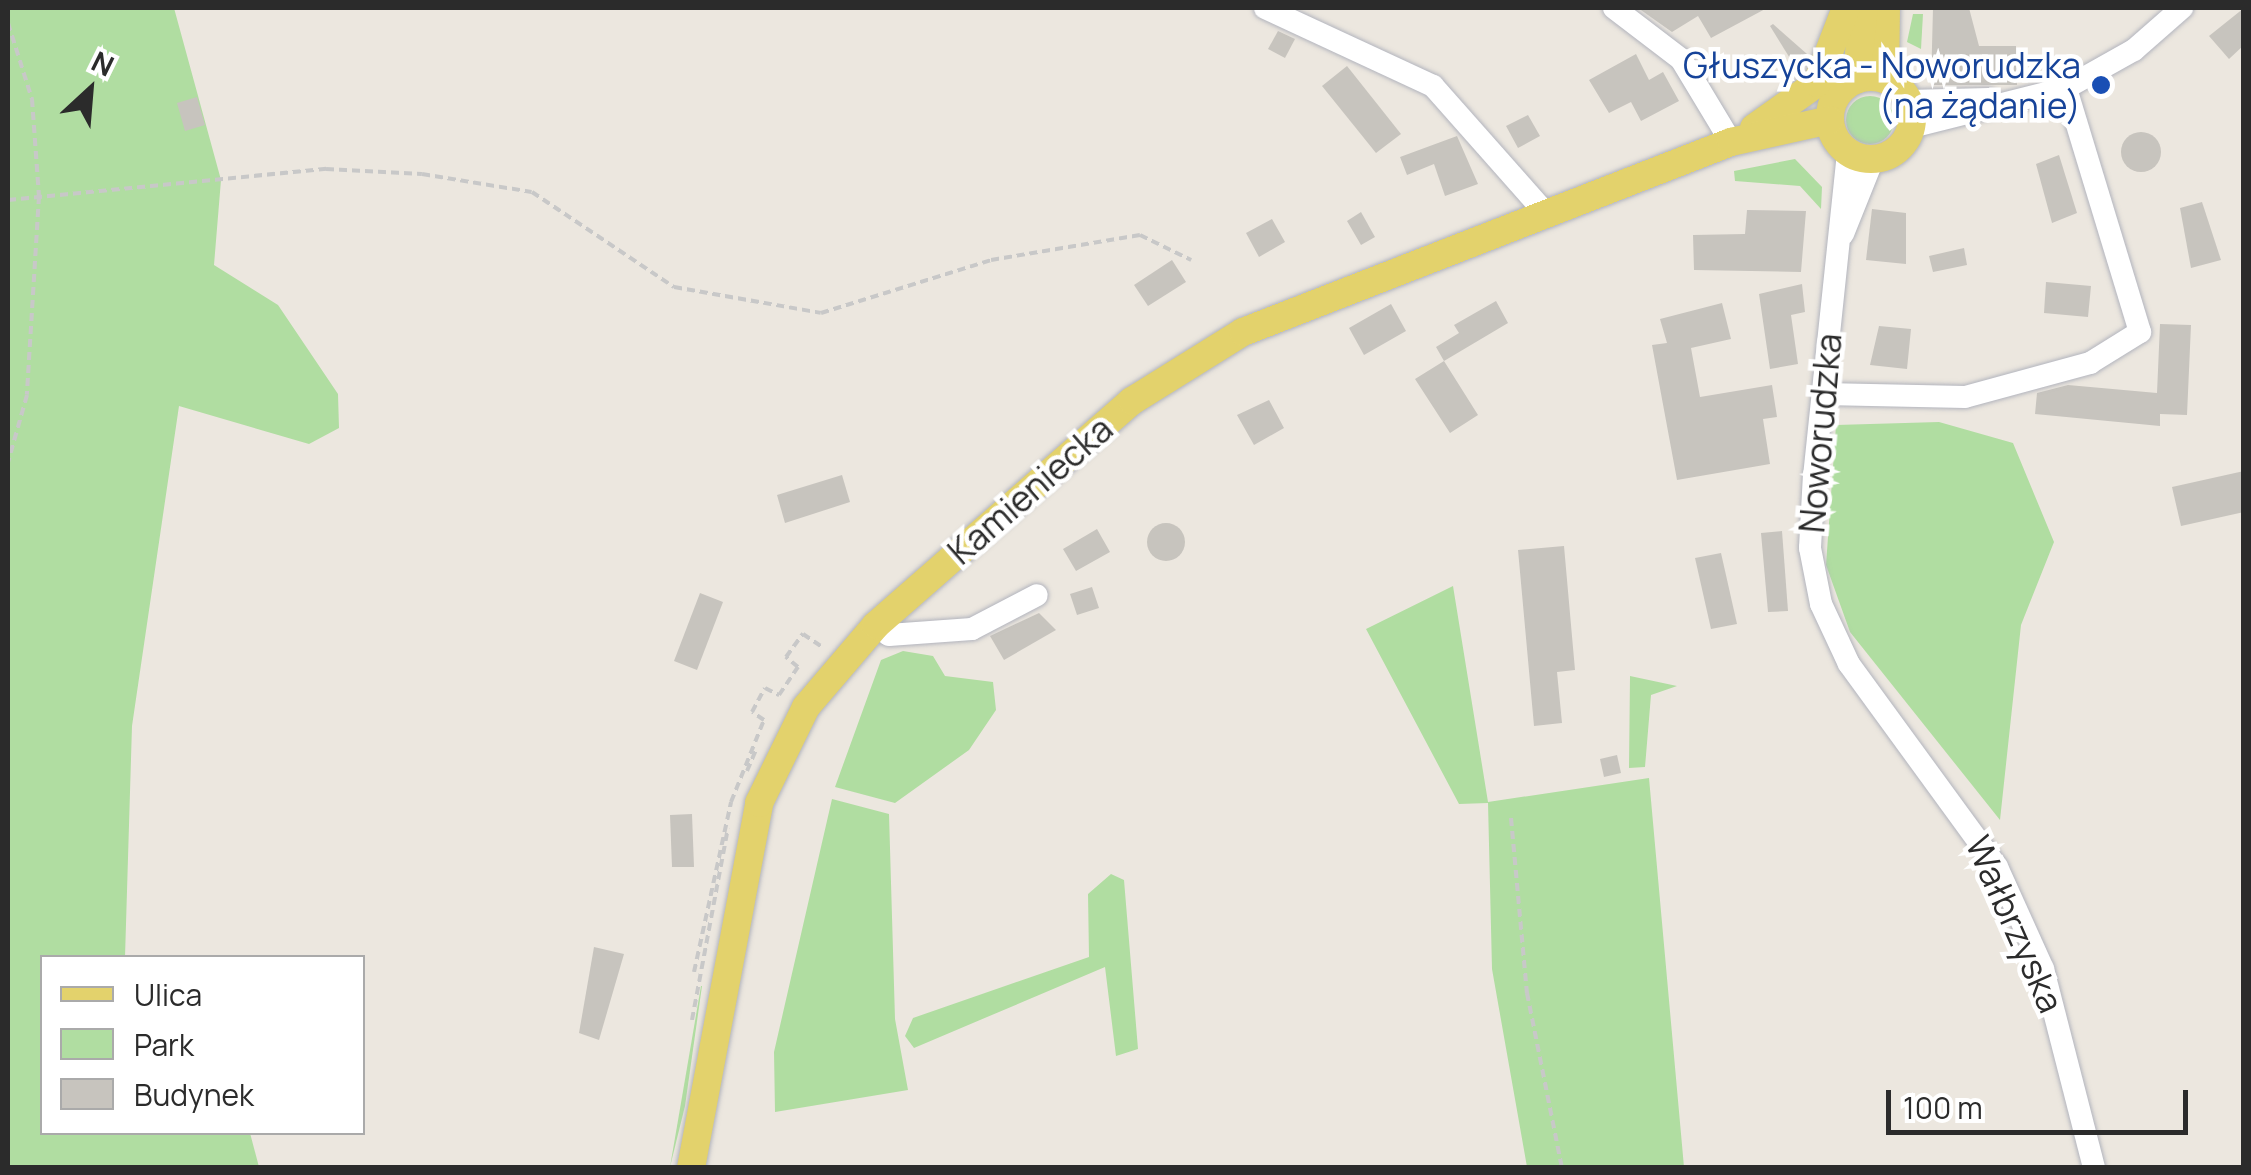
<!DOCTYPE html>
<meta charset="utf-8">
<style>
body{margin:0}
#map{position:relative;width:2251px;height:1175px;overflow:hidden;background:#ece7df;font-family:Manrope,sans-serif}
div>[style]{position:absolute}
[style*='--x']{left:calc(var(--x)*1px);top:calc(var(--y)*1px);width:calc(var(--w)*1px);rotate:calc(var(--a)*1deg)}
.green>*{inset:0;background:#b0dda1}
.round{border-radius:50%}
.building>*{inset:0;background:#c7c4be}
.path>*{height:4px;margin-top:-2px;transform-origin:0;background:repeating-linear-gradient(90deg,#c8c8c8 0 8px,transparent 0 13px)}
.roads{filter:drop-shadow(0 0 2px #b2b4bd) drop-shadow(0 0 2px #b2b4bd)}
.minor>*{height:22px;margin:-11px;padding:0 11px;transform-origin:11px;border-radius:11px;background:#fff}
.major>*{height:28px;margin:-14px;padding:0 14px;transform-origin:14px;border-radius:14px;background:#e3d26c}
.major>.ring{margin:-14px;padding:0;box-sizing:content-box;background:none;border:28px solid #e3d26c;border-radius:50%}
.dots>*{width:28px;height:28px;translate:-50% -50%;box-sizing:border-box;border:5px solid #fff;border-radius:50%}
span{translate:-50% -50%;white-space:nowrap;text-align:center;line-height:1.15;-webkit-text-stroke:9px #fff;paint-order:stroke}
.transit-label{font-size:35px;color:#164399}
.right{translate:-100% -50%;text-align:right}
.street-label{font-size:35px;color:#2b2b2b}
.frame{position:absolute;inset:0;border:10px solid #2b2b2b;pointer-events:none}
.legend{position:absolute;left:40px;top:955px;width:325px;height:180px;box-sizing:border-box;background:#fff;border:2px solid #aaa;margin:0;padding:12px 18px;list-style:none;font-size:30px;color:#2b2b2b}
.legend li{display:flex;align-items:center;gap:20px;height:50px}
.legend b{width:50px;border:2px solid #aaa}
.north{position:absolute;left:40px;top:40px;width:100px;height:100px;-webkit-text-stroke:8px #fff;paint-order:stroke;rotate:26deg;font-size:28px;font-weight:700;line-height:40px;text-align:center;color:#2b2b2b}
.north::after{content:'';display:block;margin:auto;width:35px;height:45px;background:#2b2b2b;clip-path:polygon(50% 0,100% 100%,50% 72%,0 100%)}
.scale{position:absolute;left:1886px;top:1090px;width:302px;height:45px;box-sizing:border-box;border:5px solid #2b2b2b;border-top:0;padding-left:12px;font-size:30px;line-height:35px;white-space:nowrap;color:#2b2b2b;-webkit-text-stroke:8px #fff;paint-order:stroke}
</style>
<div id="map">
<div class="green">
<div style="clip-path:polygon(8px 8px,174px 8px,221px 180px,214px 265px,278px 305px,338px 394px,339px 428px,309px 444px,179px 406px,132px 726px,125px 957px,42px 958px,42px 1132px,250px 1133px,259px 1167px,8px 1167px)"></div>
<div style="clip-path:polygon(1913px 14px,1923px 14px,1921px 49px,1907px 42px)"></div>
<div class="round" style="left:1846px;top:96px;width:48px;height:48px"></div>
<div style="clip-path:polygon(1795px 159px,1822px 187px,1821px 209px,1800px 186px,1735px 181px,1734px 171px)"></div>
<div style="clip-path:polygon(1939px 422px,2013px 443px,2054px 542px,2021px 625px,2000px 820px,1850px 632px,1826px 565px,1836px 425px)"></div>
<div style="clip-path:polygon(1453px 586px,1488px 802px,1649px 778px,1684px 1167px,1527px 1167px,1492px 969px,1488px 803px,1459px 804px,1366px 629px)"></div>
<div style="clip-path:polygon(903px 651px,933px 656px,945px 676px,993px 682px,996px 710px,969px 750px,895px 803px,835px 787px,881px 660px)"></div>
<div style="clip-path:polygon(1630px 676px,1677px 686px,1651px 695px,1645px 767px,1629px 768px)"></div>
<div style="clip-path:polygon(832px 799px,889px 814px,895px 1019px,908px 1090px,775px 1112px,774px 1052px)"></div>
<div style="clip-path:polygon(1111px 874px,1124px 880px,1138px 1049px,1116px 1056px,1105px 967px,914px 1048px,905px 1036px,913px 1018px,1089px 957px,1088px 894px)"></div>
<div style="clip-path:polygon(702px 986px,685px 1106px,670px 1167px,701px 986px)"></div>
</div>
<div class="building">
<div style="clip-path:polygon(1638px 8px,1767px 8px,1711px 38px,1698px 16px,1672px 32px)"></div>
<div style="clip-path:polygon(1933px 8px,1969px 8px,1979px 46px,2016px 46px,2017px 85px,1931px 85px)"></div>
<div style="clip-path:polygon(2244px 8px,2244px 45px,2229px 59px,2209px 36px)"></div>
<div style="clip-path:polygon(1773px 24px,1807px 54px,1796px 68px,1770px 26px)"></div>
<div style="clip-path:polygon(1278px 31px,1295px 39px,1285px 58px,1268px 49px)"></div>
<div style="clip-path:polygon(1636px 54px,1649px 80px,1663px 72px,1679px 101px,1641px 121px,1631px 102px,1609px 113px,1589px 80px)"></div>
<div style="clip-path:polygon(1347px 66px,1401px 134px,1376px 153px,1322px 86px)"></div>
<div style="clip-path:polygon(197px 97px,205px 125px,185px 131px,177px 103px)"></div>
<div style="clip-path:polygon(1528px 115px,1540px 136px,1518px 148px,1506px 126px)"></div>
<div class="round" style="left:2121px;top:132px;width:40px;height:40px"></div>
<div style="clip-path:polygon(1457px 136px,1478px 184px,1445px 196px,1434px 164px,1407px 175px,1400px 157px)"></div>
<div style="clip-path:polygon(2059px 155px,2077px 213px,2052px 223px,2036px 164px)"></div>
<div style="clip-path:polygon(2202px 202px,2221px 260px,2191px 268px,2180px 208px)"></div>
<div style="clip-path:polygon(1872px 209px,1906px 213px,1906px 264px,1866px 260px)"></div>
<div style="clip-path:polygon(1747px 210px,1806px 211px,1801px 272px,1694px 270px,1693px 235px,1745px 234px)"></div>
<div style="clip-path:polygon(1361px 212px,1375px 237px,1361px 245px,1347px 221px)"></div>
<div style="clip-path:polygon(1272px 219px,1285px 242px,1259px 257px,1246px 233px)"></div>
<div style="clip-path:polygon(1964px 248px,1967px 265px,1933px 272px,1929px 256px)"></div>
<div style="clip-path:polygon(1172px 260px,1186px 282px,1148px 306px,1134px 285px)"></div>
<div style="clip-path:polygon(2046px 282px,2091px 286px,2088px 317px,2044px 313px)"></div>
<div style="clip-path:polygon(1802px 284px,1805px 312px,1791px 315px,1798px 364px,1770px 369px,1759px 294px)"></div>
<div style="clip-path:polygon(1496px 301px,1508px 323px,1444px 361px,1478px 415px,1450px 433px,1415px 379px,1444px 361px,1436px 347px,1459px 333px,1454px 325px)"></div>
<div style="clip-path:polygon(1722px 303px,1731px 339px,1691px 348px,1700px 397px,1772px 385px,1777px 417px,1763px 419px,1770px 464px,1677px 480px,1652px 345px,1667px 343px,1660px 319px)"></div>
<div style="clip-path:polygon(1391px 304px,1406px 331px,1364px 355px,1349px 328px)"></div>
<div style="clip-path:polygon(2160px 324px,2191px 325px,2187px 415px,2160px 414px,2160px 426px,2035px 414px,2037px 393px,2068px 385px,2157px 393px)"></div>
<div style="clip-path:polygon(1879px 326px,1911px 329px,1907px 369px,1870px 365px)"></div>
<div style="clip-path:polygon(1269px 400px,1284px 428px,1254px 445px,1237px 415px)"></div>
<div style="clip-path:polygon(2244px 471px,2244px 512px,2181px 526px,2172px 487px)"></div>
<div style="clip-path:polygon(842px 475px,850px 502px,785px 523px,777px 495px)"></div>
<div class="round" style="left:1147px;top:523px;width:38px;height:38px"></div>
<div style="clip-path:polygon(1097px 529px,1110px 552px,1076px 571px,1063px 549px)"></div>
<div style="clip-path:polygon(1782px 531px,1788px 611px,1768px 612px,1761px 533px)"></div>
<div style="clip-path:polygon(1564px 546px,1575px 670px,1557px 672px,1562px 723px,1534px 726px,1518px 550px)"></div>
<div style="clip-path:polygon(1721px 553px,1737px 624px,1711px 629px,1695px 558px)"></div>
<div style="clip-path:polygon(1092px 587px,1099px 608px,1077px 615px,1070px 594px)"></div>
<div style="clip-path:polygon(700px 593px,723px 602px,697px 670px,674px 661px)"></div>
<div style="clip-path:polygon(1039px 613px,1056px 630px,1004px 660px,990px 636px)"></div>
<div style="clip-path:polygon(1617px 755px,1621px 773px,1604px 777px,1600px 759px)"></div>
<div style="clip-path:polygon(692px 814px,694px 867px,672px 867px,670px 815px)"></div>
<div style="clip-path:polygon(594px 947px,624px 954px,599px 1040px,579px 1033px)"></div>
</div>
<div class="path">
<div style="--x:8;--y:23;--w:80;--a:72.5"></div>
<div style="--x:32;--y:99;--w:97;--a:85.9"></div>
<div style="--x:39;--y:196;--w:199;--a:93.5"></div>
<div style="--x:27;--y:395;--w:70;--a:105.8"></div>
<div style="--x:8;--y:200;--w:320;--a:-5.6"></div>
<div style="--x:326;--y:169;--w:96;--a:3"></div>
<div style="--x:422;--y:174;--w:111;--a:9.3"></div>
<div style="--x:532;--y:192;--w:171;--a:33.8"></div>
<div style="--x:674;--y:287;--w:149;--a:10"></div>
<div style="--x:821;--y:313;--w:178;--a:-17.3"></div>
<div style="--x:991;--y:260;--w:151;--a:-9.5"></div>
<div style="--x:1140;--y:235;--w:57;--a:26.1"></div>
<div style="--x:8;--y:702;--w:68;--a:90"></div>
<div style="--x:747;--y:771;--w:25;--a:-67"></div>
<div style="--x:1511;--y:818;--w:176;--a:84.8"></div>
<div style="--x:1527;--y:993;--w:178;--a:78.7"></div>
<div style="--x:694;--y:972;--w:174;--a:-77.7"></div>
<div style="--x:731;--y:802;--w:88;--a:-68.1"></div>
<div style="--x:764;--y:720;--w:14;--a:-146"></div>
<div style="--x:752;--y:712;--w:27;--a:-62"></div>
<div style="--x:765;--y:688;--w:16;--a:27"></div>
<div style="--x:779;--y:695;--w:34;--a:-56"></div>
<div style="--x:798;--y:667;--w:16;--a:-140"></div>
<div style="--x:786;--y:657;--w:29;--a:-54"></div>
<div style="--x:803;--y:634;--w:25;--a:34"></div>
<div style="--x:692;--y:1020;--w:195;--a:-79.4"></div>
</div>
<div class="roads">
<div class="minor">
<div style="--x:1265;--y:8;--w:185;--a:24.9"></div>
<div style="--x:1433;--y:86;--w:172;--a:48.5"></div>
<div style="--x:1614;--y:8;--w:84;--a:37.3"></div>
<div style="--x:1681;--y:59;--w:97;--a:58.9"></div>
<div style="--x:1908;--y:101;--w:81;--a:-1.4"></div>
<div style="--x:1911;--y:127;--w:160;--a:-14.1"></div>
<div style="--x:2066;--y:88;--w:78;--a:-29.2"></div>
<div style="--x:2134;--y:50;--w:64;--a:-41.2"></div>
<div style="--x:1848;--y:153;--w:323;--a:96"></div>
<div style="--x:1814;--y:474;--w:74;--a:93.1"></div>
<div style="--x:1810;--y:548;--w:57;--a:78.9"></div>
<div style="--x:1821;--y:604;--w:66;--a:65"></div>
<div style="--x:1849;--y:664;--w:251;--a:53.9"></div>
<div style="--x:1997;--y:867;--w:112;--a:65.7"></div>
<div style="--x:2043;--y:969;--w:205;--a:75.6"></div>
<div style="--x:1843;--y:234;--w:81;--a:-68.2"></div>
<div style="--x:1824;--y:394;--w:141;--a:1.2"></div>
<div style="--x:1965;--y:397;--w:130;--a:-15.2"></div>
<div style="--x:2090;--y:363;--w:59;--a:-31.8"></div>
<div style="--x:2140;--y:332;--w:255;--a:-106.9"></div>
<div style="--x:876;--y:625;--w:16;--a:38"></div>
<div style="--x:889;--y:635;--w:83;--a:-4.1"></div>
<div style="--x:972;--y:629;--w:73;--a:-27.6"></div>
</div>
<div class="major">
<div class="ring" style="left:1830px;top:77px;width:54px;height:54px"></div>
<div style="--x:1885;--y:79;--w:71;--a:-89.2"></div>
<div style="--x:1856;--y:80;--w:72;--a:-83.7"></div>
<div style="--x:1754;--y:128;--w:77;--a:-35.5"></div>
<div style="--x:1817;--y:83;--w:80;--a:-68.9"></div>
<div style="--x:691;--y:1168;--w:371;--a:-79.4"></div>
<div style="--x:759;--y:803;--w:107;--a:-63.9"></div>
<div style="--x:806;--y:707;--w:108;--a:-49.5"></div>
<div style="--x:876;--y:625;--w:340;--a:-41.2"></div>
<div style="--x:1132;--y:401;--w:131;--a:-31.9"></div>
<div style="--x:1243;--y:332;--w:524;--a:-21.27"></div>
<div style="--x:1731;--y:142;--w:101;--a:-12.5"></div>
</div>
</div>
<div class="dots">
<div style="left:2101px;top:85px;background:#1a4fb4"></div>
</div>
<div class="transit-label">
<span class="right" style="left:2081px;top:85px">Głuszycka - Noworudzka<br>(na żądanie)</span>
</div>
<div class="street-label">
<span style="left:1820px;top:433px;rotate:-85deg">Noworudzka</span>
<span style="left:1030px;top:490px;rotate:-41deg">Kamieniecka</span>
<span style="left:2015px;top:924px;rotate:66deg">Wałbrzyska</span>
</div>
<div class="frame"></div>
<ul class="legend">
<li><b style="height:12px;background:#e3d26c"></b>Ulica</li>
<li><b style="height:28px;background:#b0dda1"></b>Park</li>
<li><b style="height:28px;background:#c7c4be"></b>Budynek</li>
</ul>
<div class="north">N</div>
<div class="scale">100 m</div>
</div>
